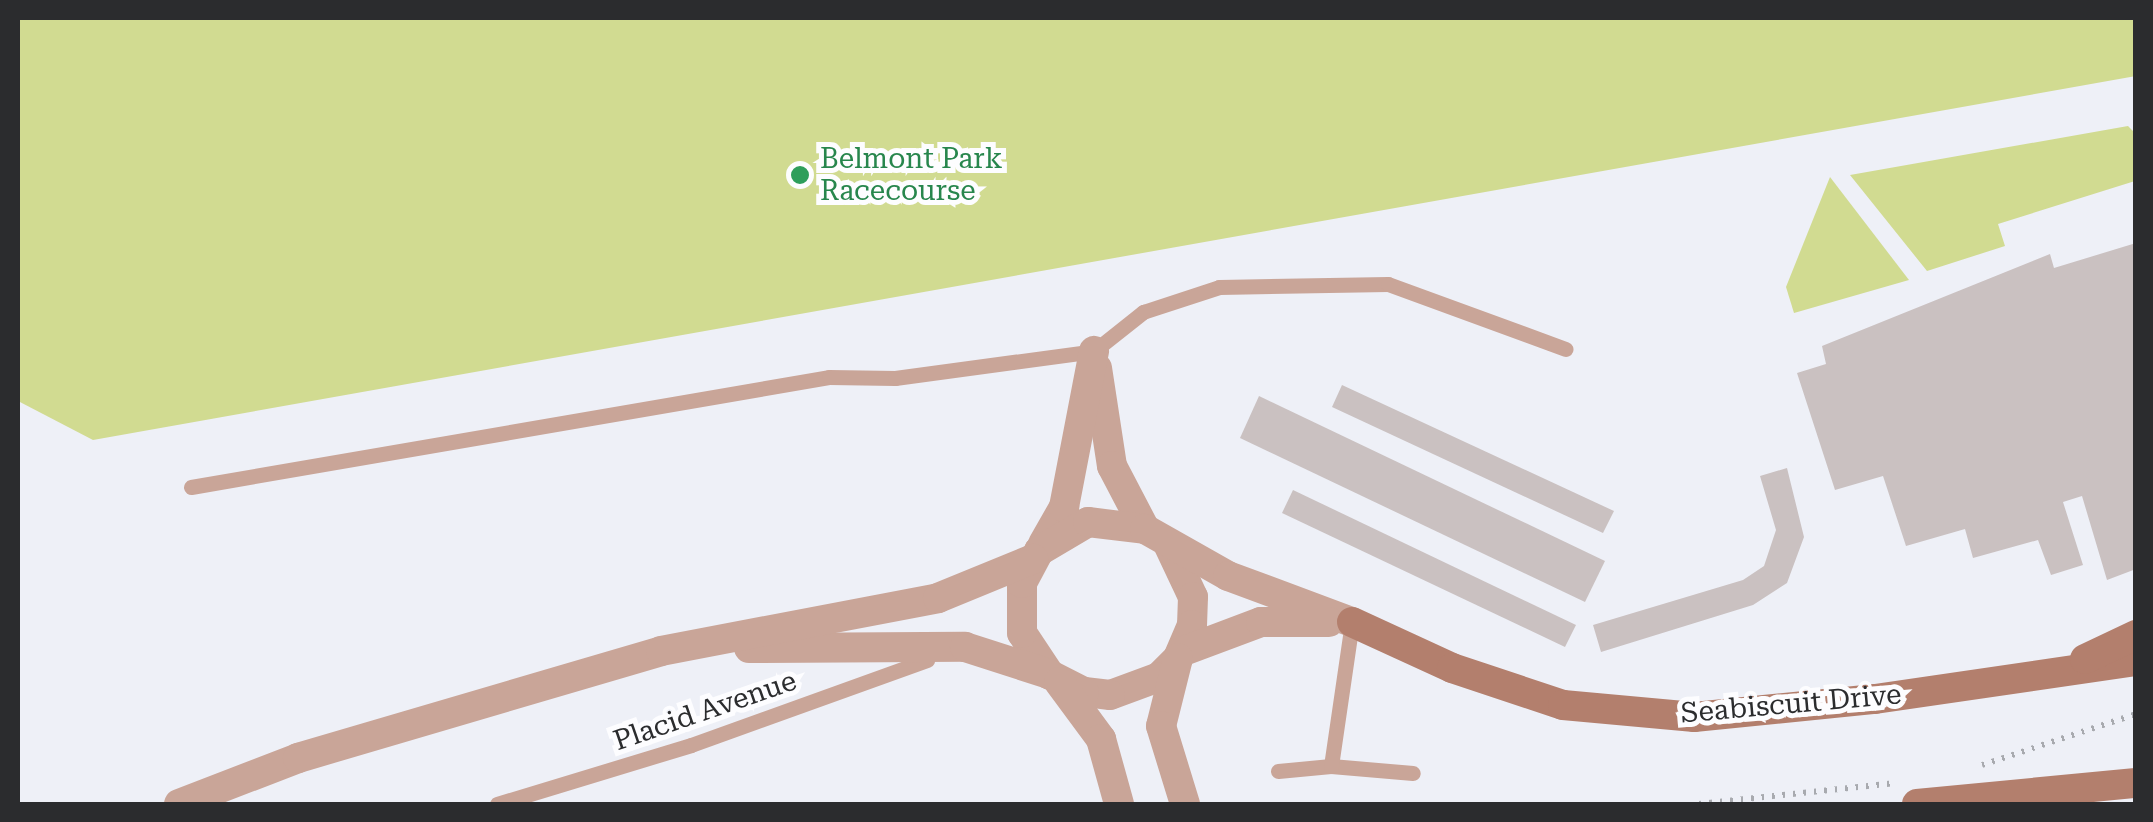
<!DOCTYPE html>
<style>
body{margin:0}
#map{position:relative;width:2153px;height:822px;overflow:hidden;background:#eef0f7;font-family:"Roboto Serif",serif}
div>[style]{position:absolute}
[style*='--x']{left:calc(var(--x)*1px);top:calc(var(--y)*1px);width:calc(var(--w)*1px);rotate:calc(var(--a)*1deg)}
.green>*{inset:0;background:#d1db91}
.building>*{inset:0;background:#cac1c1}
.path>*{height:6px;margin-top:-3px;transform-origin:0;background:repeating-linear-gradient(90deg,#a8aaaf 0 2.5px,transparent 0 10.5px)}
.lane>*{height:15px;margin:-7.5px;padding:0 7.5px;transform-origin:7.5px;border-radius:7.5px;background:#c9a598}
.street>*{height:30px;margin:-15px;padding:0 15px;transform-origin:15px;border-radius:15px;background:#c9a598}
.secondary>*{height:30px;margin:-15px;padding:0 15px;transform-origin:15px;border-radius:15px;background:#b37f6d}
.dots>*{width:28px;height:28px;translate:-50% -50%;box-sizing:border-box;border:5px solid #fdfdff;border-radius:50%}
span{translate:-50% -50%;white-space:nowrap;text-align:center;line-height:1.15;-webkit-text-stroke:10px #fdfdff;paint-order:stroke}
.leisure-label{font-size:28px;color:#27864d}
.left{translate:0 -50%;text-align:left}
.street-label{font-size:28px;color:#2b2c2e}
.frame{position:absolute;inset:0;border:20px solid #2b2c2e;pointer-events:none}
</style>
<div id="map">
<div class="green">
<div style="clip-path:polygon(18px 18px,2135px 18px,2136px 76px,93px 440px,18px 401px)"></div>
<div style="clip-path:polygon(2128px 126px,2135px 133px,2135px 181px,1998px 224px,2005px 246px,1927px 271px,1850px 175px)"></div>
<div style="clip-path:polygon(1830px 177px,1909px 280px,1794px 313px,1786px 287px)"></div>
</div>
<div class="building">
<div style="clip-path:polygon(2136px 243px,2136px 569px,2107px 580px,2082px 496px,2063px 502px,2083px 565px,2051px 575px,2038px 540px,1973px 558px,1965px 529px,1906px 546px,1883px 476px,1835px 490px,1797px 373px,1826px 364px,1822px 346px,2050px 254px,2054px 268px)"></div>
<div style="clip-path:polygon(1342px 385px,1614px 511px,1603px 533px,1332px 407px)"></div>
<div style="clip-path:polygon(1259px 396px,1605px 561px,1585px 602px,1240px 438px)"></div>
<div style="clip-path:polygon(1787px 468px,1804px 537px,1787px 583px,1753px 605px,1601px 652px,1593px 625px,1743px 580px,1764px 566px,1776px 530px,1760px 476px)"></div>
<div style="clip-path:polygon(1293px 490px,1576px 625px,1565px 647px,1282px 513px)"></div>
</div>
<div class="path">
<div style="--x:1982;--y:765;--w:162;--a:-18.3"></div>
<div style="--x:1699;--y:804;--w:198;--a:-6.1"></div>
</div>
<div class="lane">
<div style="--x:191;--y:487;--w:647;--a:-9.78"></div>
<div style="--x:829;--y:377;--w:66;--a:0.9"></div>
<div style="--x:895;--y:378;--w:201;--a:-7.7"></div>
<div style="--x:1094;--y:351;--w:63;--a:-38.5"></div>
<div style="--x:1143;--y:312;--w:80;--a:-18.2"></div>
<div style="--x:1219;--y:287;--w:169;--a:-1"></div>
<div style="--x:1388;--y:284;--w:189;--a:20.1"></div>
<div style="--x:1331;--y:766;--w:82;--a:4.9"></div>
<div style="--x:1278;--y:771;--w:53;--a:-5.4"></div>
<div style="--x:1331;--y:766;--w:146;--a:-81.7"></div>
<div style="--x:497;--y:804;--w:203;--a:-16.9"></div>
<div style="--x:691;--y:745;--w:251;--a:-19.8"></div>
</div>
<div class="street">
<div style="--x:1097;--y:368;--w:99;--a:81.3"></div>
<div style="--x:1112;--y:466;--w:71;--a:62.4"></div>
<div style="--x:1043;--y:544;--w:43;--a:-60.4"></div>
<div style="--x:1064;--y:507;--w:159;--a:-79.1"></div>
<div style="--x:1169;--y:546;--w:56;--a:64.8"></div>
<div style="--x:1193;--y:597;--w:28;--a:92"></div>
<div style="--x:1192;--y:625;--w:36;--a:113"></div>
<div style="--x:1178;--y:658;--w:27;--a:135"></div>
<div style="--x:1159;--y:677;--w:52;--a:159.8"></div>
<div style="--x:1110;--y:695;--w:26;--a:-173"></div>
<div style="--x:1084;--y:692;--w:38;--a:-153"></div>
<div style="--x:1050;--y:675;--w:50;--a:-123.7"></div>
<div style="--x:1022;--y:633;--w:50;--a:-90"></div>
<div style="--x:1022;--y:583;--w:36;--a:-62"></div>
<div style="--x:1039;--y:551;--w:57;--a:-30.6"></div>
<div style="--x:1088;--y:522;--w:57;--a:7"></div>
<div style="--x:1145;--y:529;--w:95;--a:29.5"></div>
<div style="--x:1228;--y:576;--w:132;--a:20.4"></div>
<div style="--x:749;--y:648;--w:216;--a:-0.3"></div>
<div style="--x:965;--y:647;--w:88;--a:17.8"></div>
<div style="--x:1181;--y:652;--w:85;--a:-20.6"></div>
<div style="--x:1261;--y:622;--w:68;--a:0"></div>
<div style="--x:1178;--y:658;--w:70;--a:104"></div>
<div style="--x:1161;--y:726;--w:82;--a:72.9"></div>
<div style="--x:1059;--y:682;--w:71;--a:53.6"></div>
<div style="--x:1101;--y:739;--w:67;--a:74.5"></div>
<div style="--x:179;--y:804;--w:128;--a:-21.1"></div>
<div style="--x:298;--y:758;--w:378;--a:-16.4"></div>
<div style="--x:661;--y:651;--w:282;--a:-10.8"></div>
<div style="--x:938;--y:598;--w:103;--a:-22.3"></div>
</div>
<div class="secondary">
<div style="--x:1352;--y:622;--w:110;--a:24.7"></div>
<div style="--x:1452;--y:668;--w:117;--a:18.4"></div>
<div style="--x:1563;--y:705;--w:132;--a:5.2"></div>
<div style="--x:1694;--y:717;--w:182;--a:-5.7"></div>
<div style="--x:1875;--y:699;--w:264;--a:-8.3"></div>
<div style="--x:2085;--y:659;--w:56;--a:-25.2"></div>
<div style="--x:1917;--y:804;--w:220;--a:-5.5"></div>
</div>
<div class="dots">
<div style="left:800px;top:175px;background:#2e9e5b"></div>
</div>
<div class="leisure-label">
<span class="left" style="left:820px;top:175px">Belmont Park<br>Racecourse</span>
</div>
<div class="street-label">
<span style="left:1791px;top:704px;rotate:-5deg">Seabiscuit Drive</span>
<span style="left:705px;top:711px;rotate:-19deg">Placid Avenue</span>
</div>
<div class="frame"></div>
</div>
